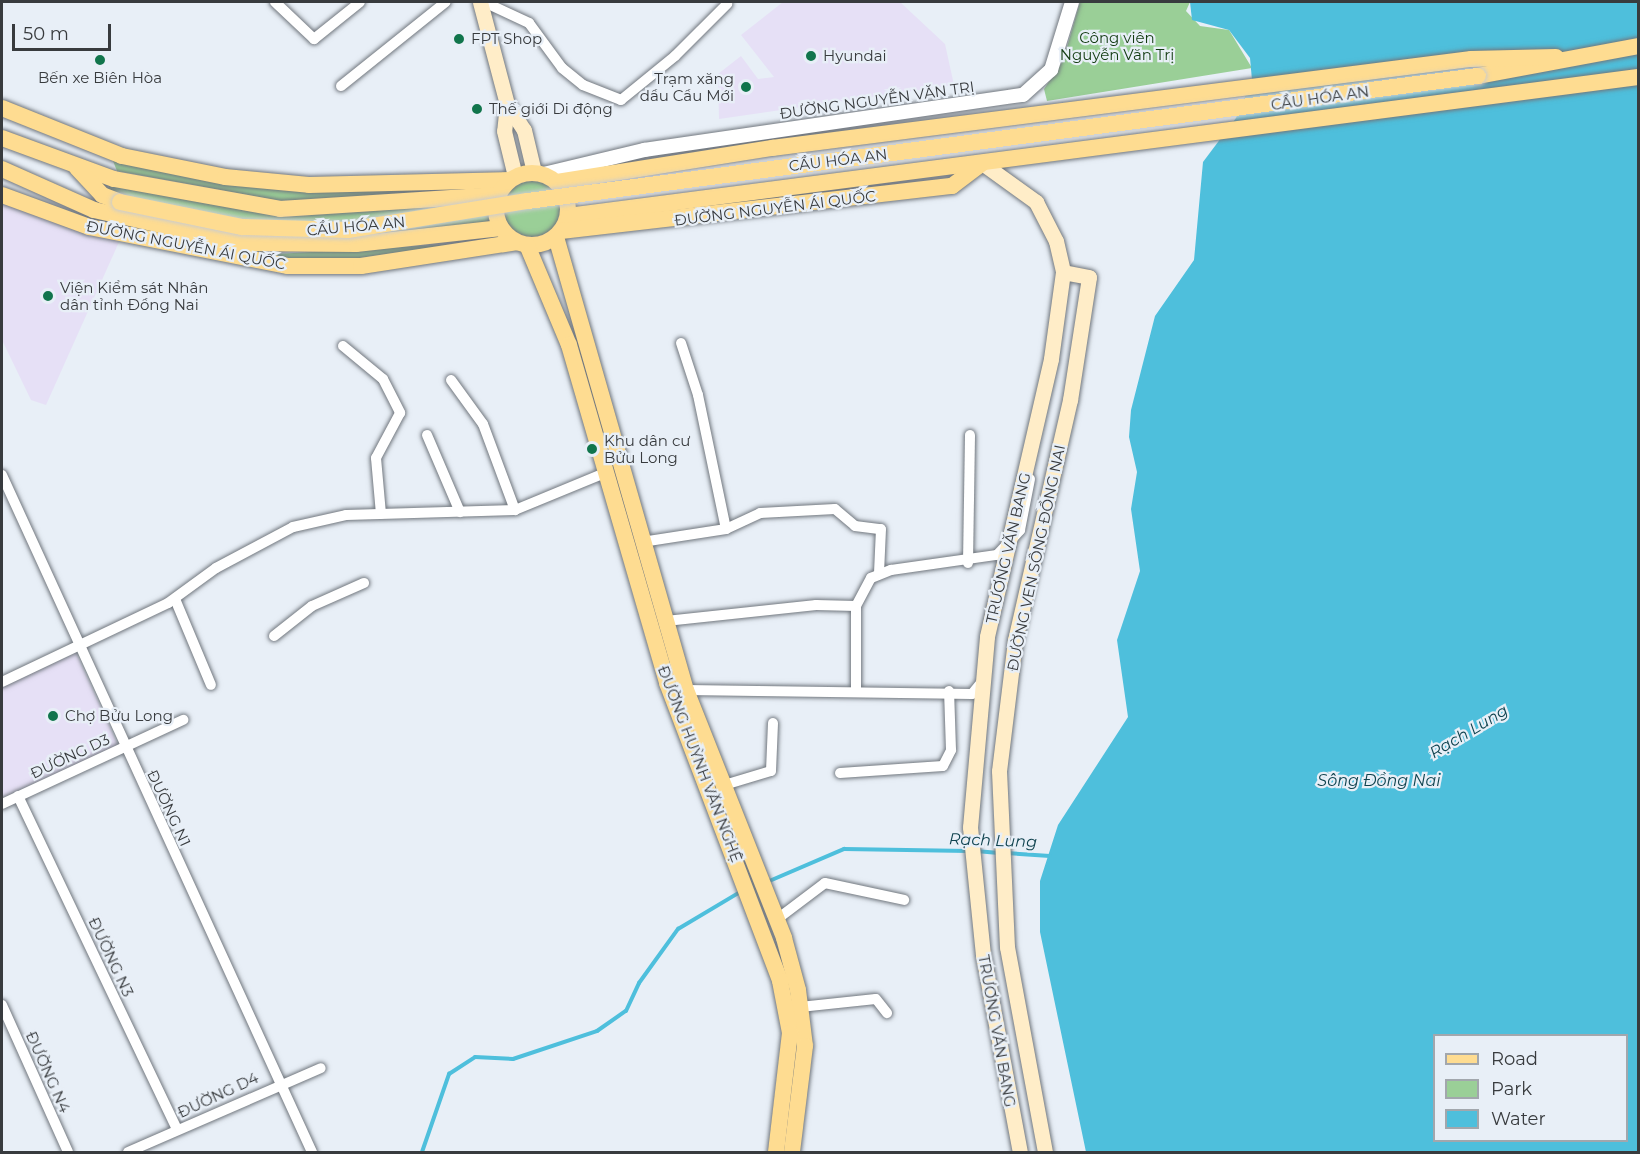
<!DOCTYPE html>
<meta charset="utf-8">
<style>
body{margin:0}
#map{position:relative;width:1640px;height:1154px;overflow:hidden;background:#e8eff7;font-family:Montserrat,sans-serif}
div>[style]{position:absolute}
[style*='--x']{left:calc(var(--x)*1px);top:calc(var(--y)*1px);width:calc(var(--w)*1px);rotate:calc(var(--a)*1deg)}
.commercial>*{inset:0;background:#e6e0f6}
.green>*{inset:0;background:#9acf97}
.round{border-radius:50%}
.water>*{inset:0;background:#4ebfdc}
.stream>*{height:4px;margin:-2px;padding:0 2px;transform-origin:2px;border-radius:2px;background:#4ebfdc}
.roads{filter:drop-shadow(0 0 2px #71777e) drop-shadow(0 0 2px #71777e)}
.minor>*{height:10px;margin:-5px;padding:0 5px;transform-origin:5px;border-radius:5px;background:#fff}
.tertiary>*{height:14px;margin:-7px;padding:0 7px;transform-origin:7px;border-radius:7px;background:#fff}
.secondary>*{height:15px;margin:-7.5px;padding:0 7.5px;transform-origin:7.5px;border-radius:7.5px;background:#ffedc8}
.primary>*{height:16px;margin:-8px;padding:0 8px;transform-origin:8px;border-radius:8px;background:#fedc91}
.primary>.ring{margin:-8px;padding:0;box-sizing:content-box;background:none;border:16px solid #fedc91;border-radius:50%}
.bridges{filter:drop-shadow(0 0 2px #cbcccd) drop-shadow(0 0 2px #cbcccd)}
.primary-bridge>*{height:16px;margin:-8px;padding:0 8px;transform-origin:8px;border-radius:8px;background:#fedc91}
.dots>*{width:16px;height:16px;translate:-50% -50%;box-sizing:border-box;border:3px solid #e8eff7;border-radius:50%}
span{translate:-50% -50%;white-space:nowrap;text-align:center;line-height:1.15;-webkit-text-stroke:4.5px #e8eff7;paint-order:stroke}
.park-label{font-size:15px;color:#123b11}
.poi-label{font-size:15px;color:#383b3e}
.left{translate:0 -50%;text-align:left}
.right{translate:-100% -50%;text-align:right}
.street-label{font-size:15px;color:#383b3e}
.water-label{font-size:16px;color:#10434f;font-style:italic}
.frame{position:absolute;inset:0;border:3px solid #383b3e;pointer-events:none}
.legend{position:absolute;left:1433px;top:1034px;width:195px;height:108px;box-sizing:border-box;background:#e8eff7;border:2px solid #a2a7ad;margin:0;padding:8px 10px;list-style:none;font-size:18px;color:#383b3e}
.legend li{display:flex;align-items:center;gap:12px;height:30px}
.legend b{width:30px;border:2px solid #a2a7ad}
.scale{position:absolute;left:12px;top:24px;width:99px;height:27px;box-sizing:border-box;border:3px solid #383b3e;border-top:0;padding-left:8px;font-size:18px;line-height:21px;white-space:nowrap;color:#383b3e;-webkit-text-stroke:4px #e8eff7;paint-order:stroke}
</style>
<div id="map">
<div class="commercial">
<div style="clip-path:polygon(783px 2px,900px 2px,945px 44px,954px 85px,719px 119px,718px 74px,741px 56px,758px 79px,774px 77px,741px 35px)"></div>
<div style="clip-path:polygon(2px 201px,119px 242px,46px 405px,31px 400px,2px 340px)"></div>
<div style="clip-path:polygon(76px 653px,118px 745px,2px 798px,2px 687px)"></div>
</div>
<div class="green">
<div style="clip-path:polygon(1080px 2px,1190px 2px,1186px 11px,1200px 26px,1229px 30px,1252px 68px,1047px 101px,1044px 89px,1063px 61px)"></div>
<div style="clip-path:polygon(113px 161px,224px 184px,446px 185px,447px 191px,280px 201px,117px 171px)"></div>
<div class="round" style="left:504px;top:181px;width:56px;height:56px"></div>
<div style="clip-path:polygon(110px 185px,282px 217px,488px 203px,490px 222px,356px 237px,101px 205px)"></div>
<div style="clip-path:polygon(99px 221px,276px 254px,455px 244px,360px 258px,289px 258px)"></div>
</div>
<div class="water">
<div style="clip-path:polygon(evenodd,1190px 2px,1638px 2px,1638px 1152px,1086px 1152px,1040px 932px,1040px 881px,1058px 825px,1128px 717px,1117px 640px,1140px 571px,1131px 509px,1137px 472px,1129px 437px,1131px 410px,1155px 316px,1194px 260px,1203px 162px,1236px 118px,1252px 80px,1250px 58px,1229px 30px,1192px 20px,1190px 2px,1434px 1036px,1626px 1036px,1626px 1140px,1434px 1140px,1434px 1036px)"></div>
</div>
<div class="stream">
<div style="--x:976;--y:851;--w:23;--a:5"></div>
<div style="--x:1006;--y:853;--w:44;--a:3.9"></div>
<div style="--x:767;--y:882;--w:84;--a:-23.2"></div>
<div style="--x:844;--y:849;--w:125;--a:0.9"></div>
<div style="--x:422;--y:1152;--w:83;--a:-70.9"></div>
<div style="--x:449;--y:1074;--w:31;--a:-33"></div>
<div style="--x:475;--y:1057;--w:38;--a:3"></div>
<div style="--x:513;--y:1059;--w:89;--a:-18.4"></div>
<div style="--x:597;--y:1031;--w:35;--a:-35"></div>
<div style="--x:626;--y:1011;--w:31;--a:-65"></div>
<div style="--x:639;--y:983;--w:67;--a:-54.2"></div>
<div style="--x:678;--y:929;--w:72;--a:-30.8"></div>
</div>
<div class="roads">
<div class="minor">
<div style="--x:275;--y:2;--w:54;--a:43.5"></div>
<div style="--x:314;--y:39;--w:59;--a:-38.8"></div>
<div style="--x:484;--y:2;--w:50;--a:25"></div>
<div style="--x:529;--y:23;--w:56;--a:53.7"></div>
<div style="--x:562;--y:68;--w:27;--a:39"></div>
<div style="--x:583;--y:85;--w:41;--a:21.5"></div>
<div style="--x:621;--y:100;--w:70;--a:-39.2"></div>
<div style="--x:675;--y:56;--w:74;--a:-45"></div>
<div style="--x:341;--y:86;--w:134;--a:-38.7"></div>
<div style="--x:681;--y:343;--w:55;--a:71.9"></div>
<div style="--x:698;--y:395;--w:137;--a:78.2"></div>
<div style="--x:343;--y:346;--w:52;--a:39.5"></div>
<div style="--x:383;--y:379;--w:38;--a:63"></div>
<div style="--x:400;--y:413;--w:51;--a:118.1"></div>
<div style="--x:376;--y:458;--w:56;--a:84.9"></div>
<div style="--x:451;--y:380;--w:54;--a:54"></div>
<div style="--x:483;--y:424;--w:92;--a:69.6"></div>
<div style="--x:427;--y:435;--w:84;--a:66.8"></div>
<div style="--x:2;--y:475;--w:745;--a:65.4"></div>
<div style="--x:642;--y:542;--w:85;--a:-8.8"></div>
<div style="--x:726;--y:529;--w:38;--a:-25"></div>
<div style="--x:760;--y:513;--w:75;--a:-3.1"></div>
<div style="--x:835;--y:509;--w:26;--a:40"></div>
<div style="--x:855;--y:526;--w:26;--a:7"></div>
<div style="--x:881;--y:529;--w:44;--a:92.6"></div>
<div style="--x:968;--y:563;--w:128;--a:-89.1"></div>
<div style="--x:175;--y:599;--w:93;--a:67.3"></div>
<div style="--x:666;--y:621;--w:151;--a:-6.1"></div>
<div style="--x:816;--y:605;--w:40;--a:1.4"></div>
<div style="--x:274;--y:636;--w:48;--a:-38.3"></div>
<div style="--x:312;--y:606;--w:57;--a:-23.9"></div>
<div style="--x:2;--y:682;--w:184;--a:-25.4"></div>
<div style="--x:168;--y:603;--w:59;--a:-36.1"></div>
<div style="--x:216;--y:568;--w:87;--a:-28"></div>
<div style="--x:293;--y:527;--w:54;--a:-12.8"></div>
<div style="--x:346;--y:515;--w:169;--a:-1.7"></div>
<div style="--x:515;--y:510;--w:100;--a:-22.4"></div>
<div style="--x:686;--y:690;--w:286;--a:0.8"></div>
<div style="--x:972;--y:694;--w:14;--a:-51"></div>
<div style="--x:856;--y:691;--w:85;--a:-90"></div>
<div style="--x:856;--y:606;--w:32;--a:-62"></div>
<div style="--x:871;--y:578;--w:22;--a:-22"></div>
<div style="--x:891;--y:570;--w:107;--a:-8.1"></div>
<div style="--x:997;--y:555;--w:34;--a:-47"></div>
<div style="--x:1020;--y:530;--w:52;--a:-78.9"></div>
<div style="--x:840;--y:773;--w:103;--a:-3.9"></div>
<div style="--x:943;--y:766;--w:18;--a:-63"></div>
<div style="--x:951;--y:750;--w:59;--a:-91.9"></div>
<div style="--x:721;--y:786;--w:52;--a:-16.7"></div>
<div style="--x:771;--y:771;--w:48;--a:-87.6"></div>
<div style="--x:18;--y:796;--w:370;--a:64.5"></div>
<div style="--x:2;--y:804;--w:200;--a:-24.9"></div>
<div style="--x:776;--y:920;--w:61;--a:-37.1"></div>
<div style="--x:825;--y:883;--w:81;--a:12.1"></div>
<div style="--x:2;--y:1005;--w:161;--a:65.8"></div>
<div style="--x:800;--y:1007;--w:76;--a:-6"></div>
<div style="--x:876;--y:999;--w:18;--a:52"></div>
<div style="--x:128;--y:1152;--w:210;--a:-23.5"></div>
</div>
<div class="tertiary">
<div style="--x:544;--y:174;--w:103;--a:-13.5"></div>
<div style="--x:644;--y:150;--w:383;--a:-8.3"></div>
<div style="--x:1023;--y:95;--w:38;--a:-42"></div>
<div style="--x:1051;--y:70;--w:71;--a:-72.8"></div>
</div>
<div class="secondary">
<div style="--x:480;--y:2;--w:106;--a:75.2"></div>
<div style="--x:507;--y:104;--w:31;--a:57"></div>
<div style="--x:524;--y:130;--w:43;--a:76.6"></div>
<div style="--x:507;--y:104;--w:27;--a:96"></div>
<div style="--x:504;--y:131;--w:46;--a:76.3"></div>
<div style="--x:982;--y:163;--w:67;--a:35.8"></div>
<div style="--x:1036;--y:202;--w:44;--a:62.9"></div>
<div style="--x:1056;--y:241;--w:32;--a:77"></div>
<div style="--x:1063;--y:272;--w:88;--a:97.9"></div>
<div style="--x:1051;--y:359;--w:285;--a:103"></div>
<div style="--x:987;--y:637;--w:191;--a:95.1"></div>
<div style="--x:970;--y:827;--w:129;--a:84.2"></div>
<div style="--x:983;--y:955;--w:200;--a:79.4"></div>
<div style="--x:1045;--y:1152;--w:208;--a:-100.5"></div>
<div style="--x:1007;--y:947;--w:176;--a:-92.6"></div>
<div style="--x:999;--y:771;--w:132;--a:-83"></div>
<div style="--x:1015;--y:640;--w:246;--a:-77.1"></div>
<div style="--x:1070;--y:400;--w:124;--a:-81.2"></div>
<div style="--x:1089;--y:277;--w:26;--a:-169"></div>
</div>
<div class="primary">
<div style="--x:1478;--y:76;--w:163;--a:-10.6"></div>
<div style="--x:2;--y:108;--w:129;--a:21.8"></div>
<div style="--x:122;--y:156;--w:105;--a:11.5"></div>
<div style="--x:225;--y:177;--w:84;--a:5.4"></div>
<div style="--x:309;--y:185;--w:201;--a:-1.4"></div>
<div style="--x:2;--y:138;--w:119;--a:20.1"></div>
<div style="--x:114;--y:179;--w:169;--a:10.2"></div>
<div style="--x:280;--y:209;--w:218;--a:-3.7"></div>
<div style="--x:77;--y:168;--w:37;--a:47"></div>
<div style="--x:102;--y:195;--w:19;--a:21"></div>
<div style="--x:2;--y:169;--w:101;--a:24"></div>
<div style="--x:94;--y:210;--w:152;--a:12.6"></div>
<div style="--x:242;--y:243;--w:114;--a:0.5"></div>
<div style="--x:356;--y:244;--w:146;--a:-6.3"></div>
<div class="ring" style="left:496px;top:173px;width:56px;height:56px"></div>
<div style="--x:557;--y:182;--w:218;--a:-9"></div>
<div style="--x:772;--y:148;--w:705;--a:-7.26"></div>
<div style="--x:1471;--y:59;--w:85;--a:-1.3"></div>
<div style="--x:2;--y:195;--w:93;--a:20.2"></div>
<div style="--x:89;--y:227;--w:203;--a:11.1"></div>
<div style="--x:288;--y:266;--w:73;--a:0"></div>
<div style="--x:361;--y:266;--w:158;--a:-8.7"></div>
<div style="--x:568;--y:216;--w:1079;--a:-7.4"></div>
<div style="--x:561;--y:231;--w:394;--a:-6.6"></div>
<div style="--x:952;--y:186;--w:38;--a:-37"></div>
<div style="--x:556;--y:237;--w:471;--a:74"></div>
<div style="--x:686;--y:690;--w:267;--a:68.4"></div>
<div style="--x:784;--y:938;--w:54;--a:74.9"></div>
<div style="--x:798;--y:990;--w:56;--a:82.9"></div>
<div style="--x:805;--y:1046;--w:107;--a:97"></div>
<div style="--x:527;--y:245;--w:108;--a:67.2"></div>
<div style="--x:569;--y:345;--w:352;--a:73.8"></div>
<div style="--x:667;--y:683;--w:319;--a:69.2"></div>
<div style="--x:780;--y:981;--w:53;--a:79.1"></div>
<div style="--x:790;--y:1033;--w:120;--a:96.7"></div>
</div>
</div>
<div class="bridges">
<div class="primary-bridge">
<div style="--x:120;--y:202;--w:125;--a:11.6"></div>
<div style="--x:242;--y:227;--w:106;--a:1.6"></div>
<div style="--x:348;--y:230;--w:182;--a:-9.2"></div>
<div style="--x:528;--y:201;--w:958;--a:-7.5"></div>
</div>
</div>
<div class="dots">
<div style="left:459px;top:39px;background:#11754c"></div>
<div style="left:811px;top:56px;background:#11754c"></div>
<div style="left:100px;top:60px;background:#11754c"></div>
<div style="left:746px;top:87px;background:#11754c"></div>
<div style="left:477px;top:109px;background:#11754c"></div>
<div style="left:48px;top:296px;background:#11754c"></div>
<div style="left:592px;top:449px;background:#11754c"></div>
<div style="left:53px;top:716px;background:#11754c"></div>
</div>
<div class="park-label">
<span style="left:1117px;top:46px">Công viên<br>Nguyễn Văn Trị</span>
</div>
<div class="poi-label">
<span class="left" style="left:471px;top:39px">FPT Shop</span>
<span class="left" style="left:823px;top:56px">Hyundai</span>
<span style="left:100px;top:78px">Bến xe Biên Hòa</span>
<span class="right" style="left:734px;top:87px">Trạm xăng<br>dầu Cầu Mới</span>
<span class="left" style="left:489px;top:109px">Thế giới Di động</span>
<span class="left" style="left:60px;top:296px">Viện Kiểm sát Nhân<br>dân tỉnh Đồng Nai</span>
<span class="left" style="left:604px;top:449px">Khu dân cư<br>Bửu Long</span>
<span class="left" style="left:65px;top:716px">Chợ Bửu Long</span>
</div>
<div class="street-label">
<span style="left:1320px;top:98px;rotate:-8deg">CẦU HÓA AN</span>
<span style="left:877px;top:100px;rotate:-8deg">ĐƯỜNG NGUYỄN VĂN TRỊ</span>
<span style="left:838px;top:160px;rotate:-7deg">CẦU HÓA AN</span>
<span style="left:775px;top:208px;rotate:-7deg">ĐƯỜNG NGUYỄN ÁI QUỐC</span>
<span style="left:356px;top:226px;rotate:-5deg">CẦU HÓA AN</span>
<span style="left:186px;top:245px;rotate:11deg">ĐƯỜNG NGUYỄN ÁI QUỐC</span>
<span style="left:1008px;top:548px;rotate:-77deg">TRƯƠNG VĂN BANG</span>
<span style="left:1036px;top:558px;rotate:-78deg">ĐƯỜNG VEN SÔNG ĐỒNG NAI</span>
<span style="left:70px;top:756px;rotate:-25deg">ĐƯỜNG D3</span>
<span style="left:700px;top:764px;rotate:69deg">ĐƯỜNG HUỲNH VĂN NGHỆ</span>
<span style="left:169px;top:808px;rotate:65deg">ĐƯỜNG N1</span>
<span style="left:111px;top:957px;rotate:65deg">ĐƯỜNG N3</span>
<span style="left:997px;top:1031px;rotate:80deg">TRƯƠNG VĂN BANG</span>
<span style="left:48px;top:1072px;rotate:66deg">ĐƯỜNG N4</span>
<span style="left:218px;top:1095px;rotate:-25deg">ĐƯỜNG D4</span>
</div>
<div class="water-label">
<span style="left:1469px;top:732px;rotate:-31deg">Rạch Lung</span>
<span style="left:1379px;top:781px">Sông Đồng Nai</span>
<span style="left:993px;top:841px;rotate:2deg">Rạch Lung</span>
</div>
<div class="frame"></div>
<ul class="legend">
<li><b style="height:8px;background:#fedc91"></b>Road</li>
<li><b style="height:16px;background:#9acf97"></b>Park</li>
<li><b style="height:16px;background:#4ebfdc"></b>Water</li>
</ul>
<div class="scale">50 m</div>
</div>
